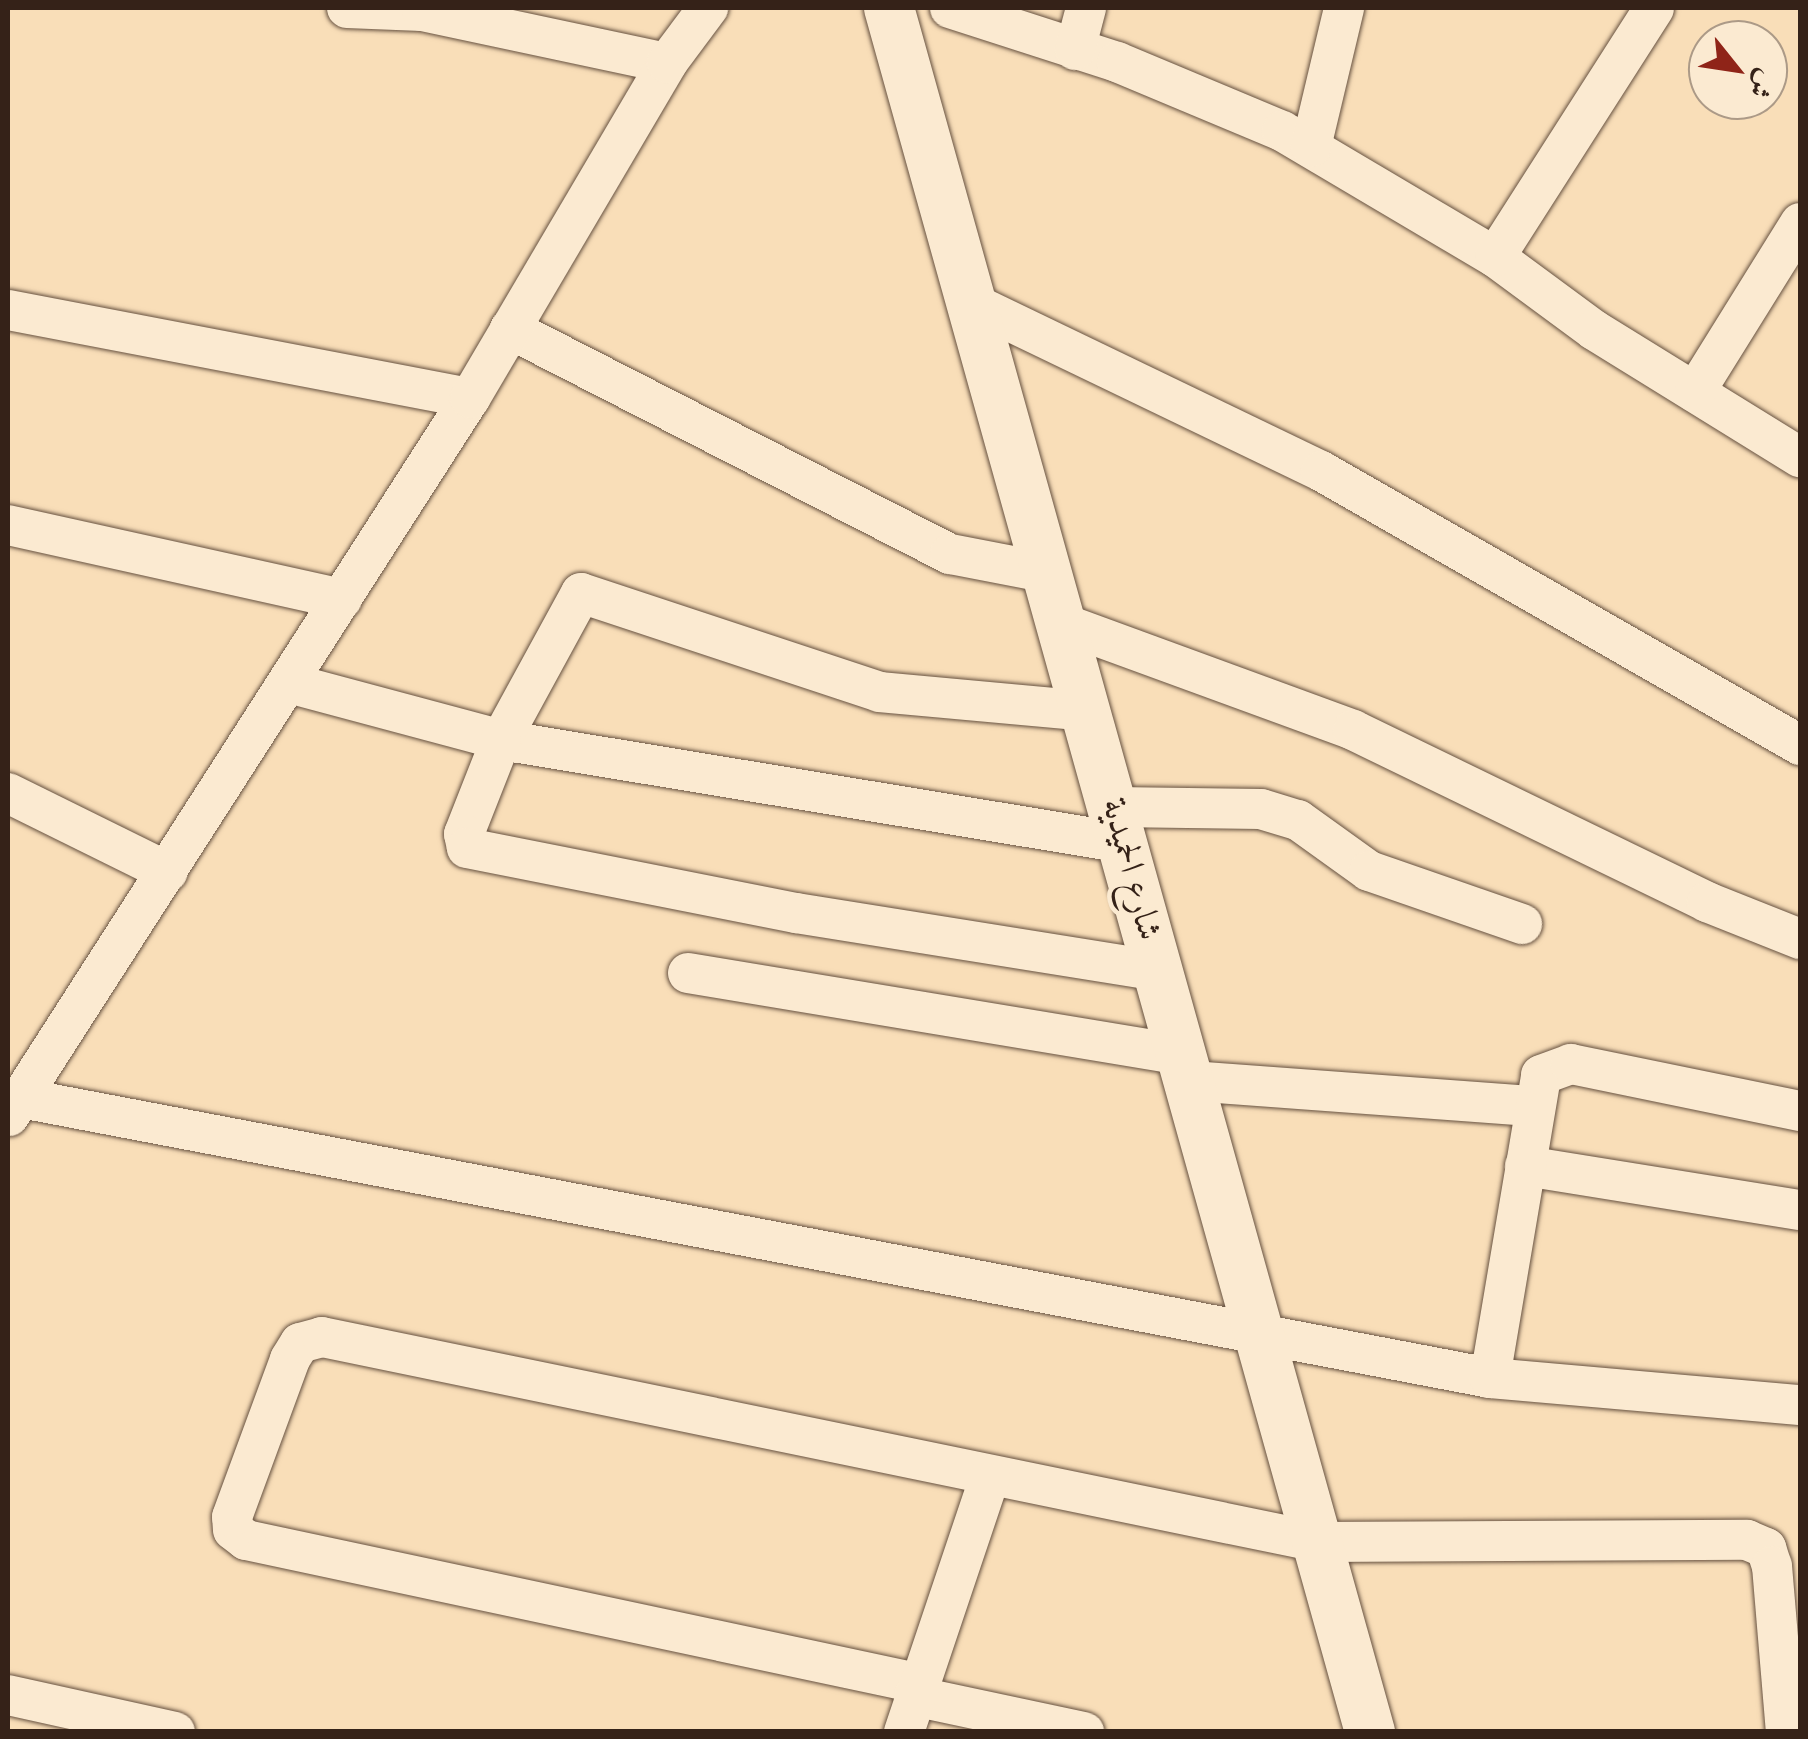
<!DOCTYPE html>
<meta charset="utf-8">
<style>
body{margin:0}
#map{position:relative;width:1808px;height:1739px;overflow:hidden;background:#f9deb8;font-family:Cardo,Amiri,serif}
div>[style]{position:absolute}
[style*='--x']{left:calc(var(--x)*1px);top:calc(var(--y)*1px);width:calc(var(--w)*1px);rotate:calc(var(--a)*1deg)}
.roads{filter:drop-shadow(0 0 2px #665140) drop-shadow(0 0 2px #665140)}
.minor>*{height:40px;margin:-20px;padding:0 20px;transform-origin:20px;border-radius:20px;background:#fbead1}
.tertiary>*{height:50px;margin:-25px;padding:0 25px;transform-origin:25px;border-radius:25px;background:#fbead1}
span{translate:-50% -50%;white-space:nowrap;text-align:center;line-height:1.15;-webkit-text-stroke:9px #fbead1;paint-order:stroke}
.street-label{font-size:35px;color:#352218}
.frame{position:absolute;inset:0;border:10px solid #352218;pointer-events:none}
.north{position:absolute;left:1688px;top:20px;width:100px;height:100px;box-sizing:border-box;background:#fbead1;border:2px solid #ac9a87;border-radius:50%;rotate:120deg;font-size:28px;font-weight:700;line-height:40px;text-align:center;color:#352218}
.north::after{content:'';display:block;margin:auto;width:35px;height:45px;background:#8f2418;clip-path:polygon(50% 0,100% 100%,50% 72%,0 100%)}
</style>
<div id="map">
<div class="roads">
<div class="minor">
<div style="--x:347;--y:8;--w:75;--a:2.3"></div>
<div style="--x:422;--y:11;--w:250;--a:12"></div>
<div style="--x:950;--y:8;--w:176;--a:17.9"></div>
<div style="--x:1117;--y:62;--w:179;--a:22.7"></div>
<div style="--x:1282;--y:131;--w:247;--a:30.6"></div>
<div style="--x:1495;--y:257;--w:123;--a:36.4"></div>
<div style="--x:1594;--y:330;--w:242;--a:31.7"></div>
<div style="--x:1075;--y:50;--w:43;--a:-75.3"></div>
<div style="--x:1311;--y:147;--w:143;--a:-76.6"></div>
<div style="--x:1495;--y:257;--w:295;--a:-57.4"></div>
<div style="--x:976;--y:305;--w:383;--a:25.7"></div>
<div style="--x:1321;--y:471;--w:552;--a:29.77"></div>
<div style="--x:8;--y:310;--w:470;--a:10.8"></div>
<div style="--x:510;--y:329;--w:494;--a:27.1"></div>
<div style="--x:950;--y:554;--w:101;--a:10.9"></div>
<div style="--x:1695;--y:392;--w:199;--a:-58.1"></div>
<div style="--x:8;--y:525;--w:342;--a:12.5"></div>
<div style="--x:1064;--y:624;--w:308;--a:20.1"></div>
<div style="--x:1353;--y:730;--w:394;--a:25.9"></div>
<div style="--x:1707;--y:902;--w:100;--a:21.7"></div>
<div style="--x:289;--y:683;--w:220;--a:15"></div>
<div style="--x:501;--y:740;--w:631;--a:9.39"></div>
<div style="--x:1088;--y:711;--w:209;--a:-174.8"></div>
<div style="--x:880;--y:692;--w:315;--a:-161.7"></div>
<div style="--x:581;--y:593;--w:167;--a:118.6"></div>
<div style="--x:501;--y:740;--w:101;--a:111.5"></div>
<div style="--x:464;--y:834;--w:14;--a:78"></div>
<div style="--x:467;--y:848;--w:335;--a:11.2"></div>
<div style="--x:796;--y:913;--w:369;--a:9.1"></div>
<div style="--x:8;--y:793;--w:178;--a:26.3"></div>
<div style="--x:1114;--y:807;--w:147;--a:0.8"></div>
<div style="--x:1261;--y:809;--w:39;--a:17"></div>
<div style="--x:1298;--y:820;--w:87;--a:35.7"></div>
<div style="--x:1369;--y:871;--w:162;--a:19.1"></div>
<div style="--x:688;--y:973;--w:502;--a:9.41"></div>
<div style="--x:1190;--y:1081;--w:342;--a:4.2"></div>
<div style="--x:21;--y:1098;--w:1495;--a:10.79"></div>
<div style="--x:1490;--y:1378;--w:311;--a:5"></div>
<div style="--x:9;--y:1116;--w:853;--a:-57.3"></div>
<div style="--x:470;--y:398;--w:389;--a:-59.5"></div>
<div style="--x:667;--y:63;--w:69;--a:-53.3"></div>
<div style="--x:1525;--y:1166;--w:278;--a:9.1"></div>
<div style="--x:1490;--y:1378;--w:307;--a:-80.4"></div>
<div style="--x:1541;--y:1075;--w:32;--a:-20"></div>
<div style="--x:1571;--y:1064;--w:234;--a:11.6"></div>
<div style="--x:917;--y:1683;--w:686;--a:-167.97"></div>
<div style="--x:246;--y:1540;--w:16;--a:-142"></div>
<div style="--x:233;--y:1530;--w:13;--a:-94"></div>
<div style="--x:232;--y:1517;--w:168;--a:-69.8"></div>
<div style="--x:290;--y:1359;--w:19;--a:-58"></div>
<div style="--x:300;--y:1343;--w:23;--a:-15"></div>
<div style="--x:322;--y:1337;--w:1017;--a:11.63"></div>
<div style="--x:1318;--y:1542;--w:429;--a:-0.3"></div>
<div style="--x:1747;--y:1540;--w:21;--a:23"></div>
<div style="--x:1766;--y:1548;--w:19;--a:72"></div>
<div style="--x:1772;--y:1566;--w:167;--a:85.2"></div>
<div style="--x:8;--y:1695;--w:171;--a:12.5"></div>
<div style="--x:914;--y:1696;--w:174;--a:12"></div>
<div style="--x:904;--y:1732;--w:270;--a:-71.4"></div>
</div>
<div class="tertiary">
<div style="--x:889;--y:8;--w:1790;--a:74.41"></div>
</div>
</div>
<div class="street-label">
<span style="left:1132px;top:869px;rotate:75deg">شارع الحميدية</span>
</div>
<div class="frame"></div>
<div class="north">ش</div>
</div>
